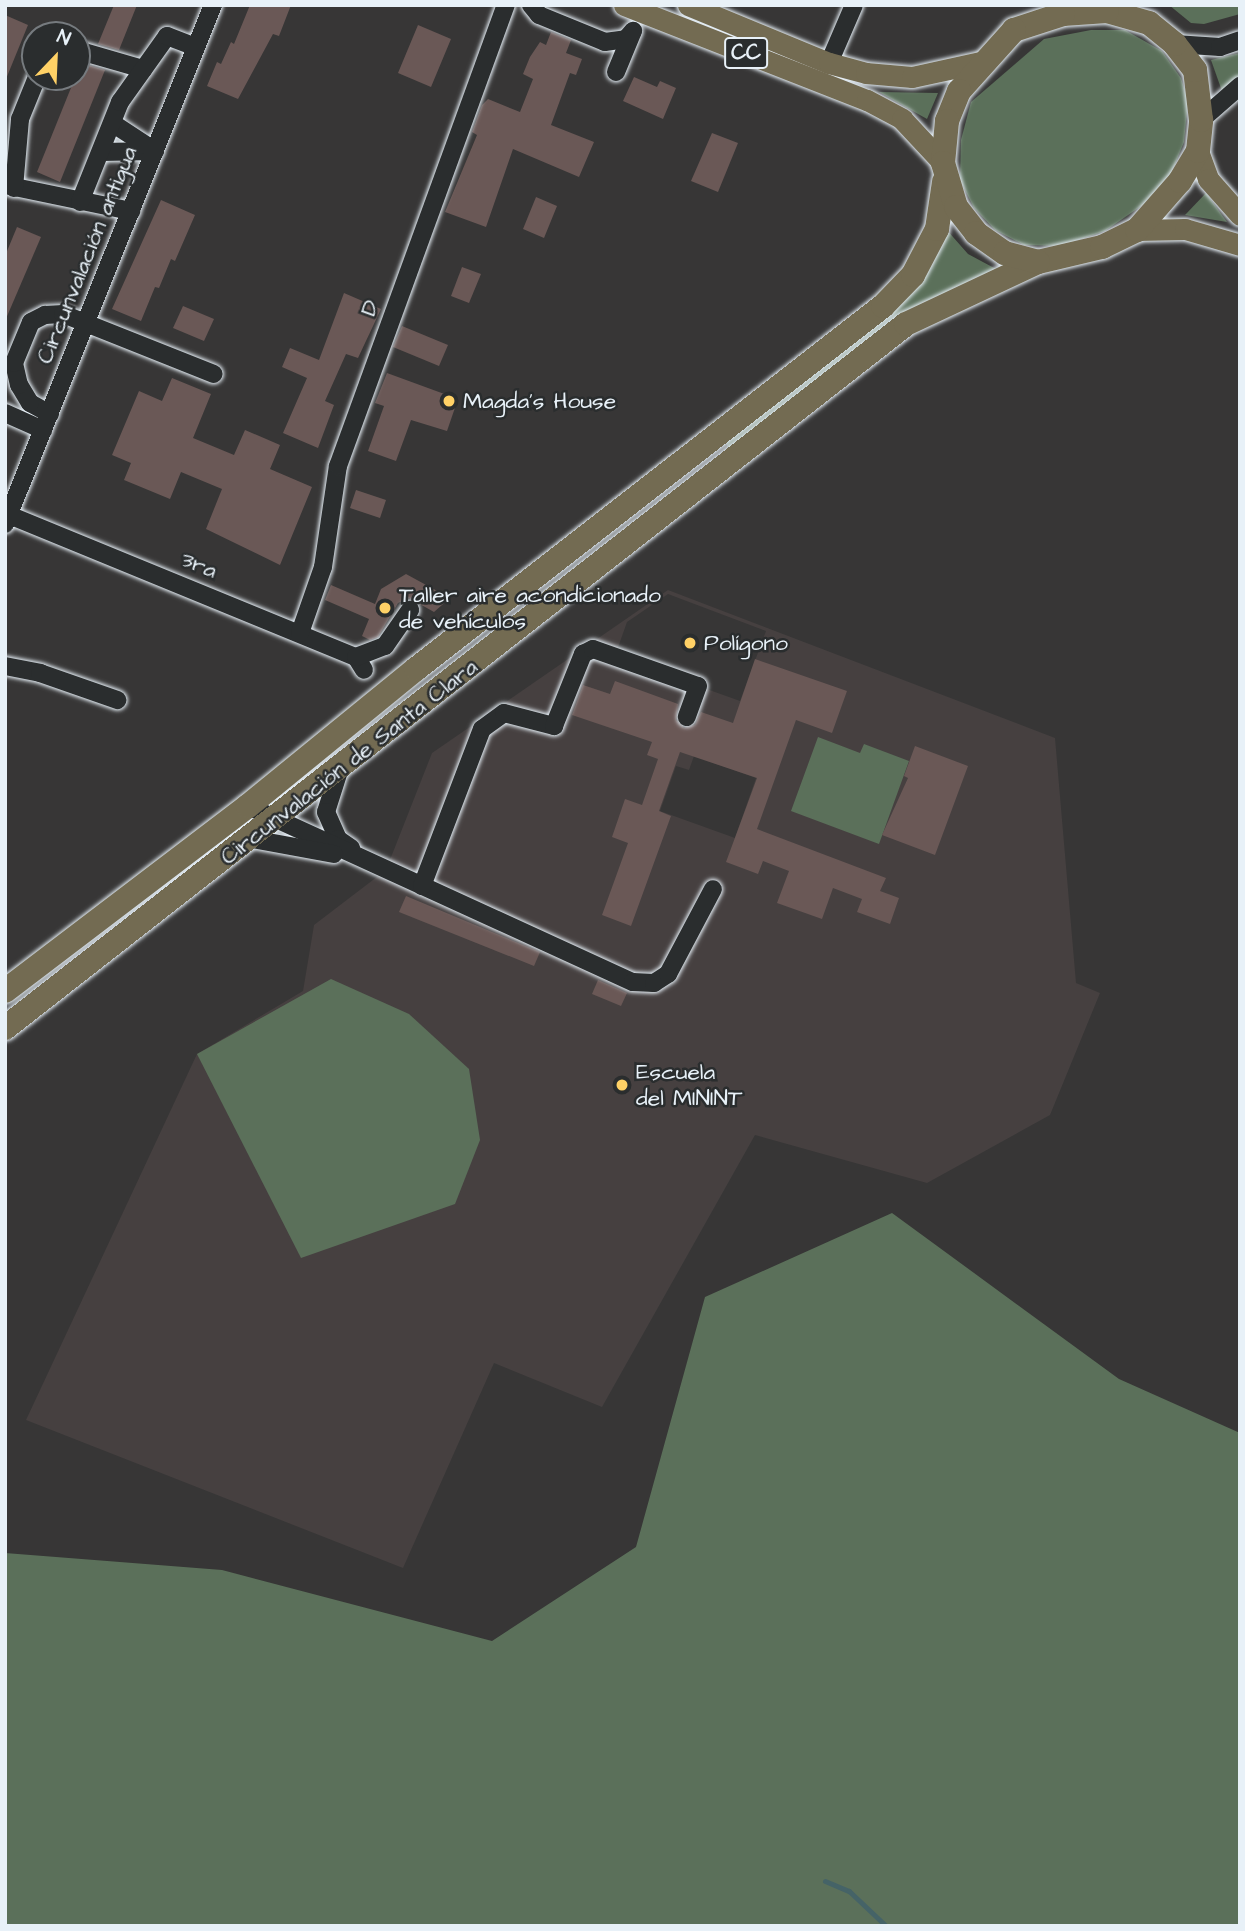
<!DOCTYPE html>
<meta charset="utf-8">
<style>
body{margin:0}
#map{position:relative;width:1245px;height:1931px;overflow:hidden;background:#373636;font-family:"Architects Daughter",sans-serif}
div>[style]{position:absolute}
[style*='--x']{left:calc(var(--x)*1px);top:calc(var(--y)*1px);width:calc(var(--w)*1px);rotate:calc(var(--a)*1deg)}
.built>*{inset:0;background:#464040}
.green>*{inset:0;background:#5b705a}
.stream>*{height:5px;margin:-2.5px;padding:0 2.5px;transform-origin:2.5px;border-radius:2.5px;background:#456367}
.building>*{inset:0;background:#6a5856}
.roads{filter:drop-shadow(0 0 2px #e8f1f8) drop-shadow(0 0 2px #e8f1f8)}
.minor>*{height:18px;margin:-9px;padding:0 9px;transform-origin:9px;border-radius:9px;background:#2a2d2e}
.major>*{height:21px;margin:-10.5px;padding:0 10.5px;transform-origin:10.5px;border-radius:10.5px;background:#736b52}
.highway>*{height:24px;margin:-12px;padding:0 12px;transform-origin:12px;border-radius:12px;background:#736b52}
.dots>*{width:19px;height:19px;translate:-50% -50%;box-sizing:border-box;border:4px solid #2a2d2e;border-radius:50%}
span{translate:-50% -50%;white-space:nowrap;text-align:center;line-height:1.15;-webkit-text-stroke:5px #2a2d2e;paint-order:stroke}
.shield-label span{padding:2px 5px;background:#2a2d2e;border:2px solid;border-radius:5px;-webkit-text-stroke-width:0}
.shield-label{font-size:21px;color:#e8f1f8;font-weight:700}
.street-label{font-size:23px;color:#e8f1f8}
.poi-label{font-size:23px;color:#e8f1f8}
.left{translate:0 -50%;text-align:left}
.frame{position:absolute;inset:0;border:7px solid #e8f1f8;pointer-events:none}
.north{position:absolute;left:21px;top:21px;width:70px;height:70px;box-sizing:border-box;background:#2a2d2e;border:2px solid #767b7f;border-radius:50%;rotate:23deg;font-size:19px;font-weight:700;line-height:28px;text-align:center;color:#e8f1f8}
.north::after{content:'';display:block;margin:auto;width:24px;height:32px;background:#ffd166;clip-path:polygon(50% 0,100% 100%,50% 72%,0 100%)}
</style>
<div id="map">
<div class="built">
<div style="clip-path:polygon(evenodd,668px 590px,1055px 738px,1076px 983px,1100px 993px,1050px 1115px,927px 1183px,755px 1135px,602px 1407px,494px 1363px,403px 1568px,26px 1420px,197px 1054px,303px 991px,314px 925px,386px 870px,432px 753px,668px 590px,668px 594px,766px 631px,740px 701px,615px 656px,627px 622px,668px 594px,668px 590px,694px 756px,756px 778px,735px 838px,660px 811px,676px 766px,689px 770px,694px 756px)"></div>
</div>
<div class="green">
<div style="clip-path:polygon(1169px 5px,1240px 5px,1240px 14px,1204px 24px,1191px 23px)"></div>
<div style="clip-path:polygon(1091px 30px,1125px 30px,1162px 51px,1181px 78px,1188px 101px,1184px 142px,1171px 174px,1147px 202px,1105px 231px,1060px 246px,1024px 245px,995px 230px,974px 208px,960px 180px,961px 140px,971px 102px,1044px 39px)"></div>
<div style="clip-path:polygon(1240px 53px,1240px 78px,1223px 94px,1211px 60px)"></div>
<div style="clip-path:polygon(879px 92px,938px 93px,927px 119px)"></div>
<div style="clip-path:polygon(1206px 193px,1227px 222px,1185px 215px)"></div>
<div style="clip-path:polygon(946px 229px,968px 254px,996px 269px,881px 330px,728px 449px,726px 441px)"></div>
<div style="clip-path:polygon(818px 737px,860px 753px,864px 744px,909px 761px,879px 844px,791px 811px)"></div>
<div style="clip-path:polygon(331px 979px,409px 1014px,469px 1069px,480px 1140px,455px 1204px,301px 1258px,197px 1054px)"></div>
<div style="clip-path:polygon(892px 1213px,1119px 1379px,1240px 1433px,1240px 1926px,5px 1926px,5px 1553px,222px 1570px,492px 1641px,636px 1547px,705px 1297px)"></div>
</div>
<div class="stream">
<div style="--x:825;--y:1881;--w:26;--a:23"></div>
<div style="--x:849;--y:1891;--w:51;--a:43.4"></div>
</div>
<div class="building">
<div style="clip-path:polygon(114px 5px,137px 5px,119px 50px,98px 44px)"></div>
<div style="clip-path:polygon(250px 5px,291px 5px,279px 36px,273px 34px,238px 99px,207px 86px,217px 62px,221px 64px,231px 42px,234px 44px)"></div>
<div style="clip-path:polygon(5px 15px,28px 25px,6px 79px,5px 79px)"></div>
<div style="clip-path:polygon(418px 25px,451px 39px,431px 87px,398px 73px)"></div>
<div style="clip-path:polygon(551px 32px,571px 40px,566px 53px,582px 59px,576px 75px,570px 73px,551px 125px,594px 142px,579px 177px,513px 149px,486px 227px,445px 212px,477px 135px,472px 132px,482px 105px,488px 99px,520px 112px,533px 79px,523px 74px,530px 57px,540px 42px,546px 45px)"></div>
<div style="clip-path:polygon(81px 63px,105px 70px,60px 182px,37px 172px)"></div>
<div style="clip-path:polygon(634px 77px,657px 87px,660px 81px,676px 88px,663px 119px,623px 101px)"></div>
<div style="clip-path:polygon(712px 133px,738px 143px,718px 192px,691px 181px)"></div>
<div style="clip-path:polygon(536px 197px,557px 206px,544px 238px,523px 229px)"></div>
<div style="clip-path:polygon(161px 200px,195px 215px,175px 261px,171px 259px,159px 288px,155px 287px,141px 321px,112px 309px)"></div>
<div style="clip-path:polygon(17px 227px,41px 237px,5px 321px,5px 256px)"></div>
<div style="clip-path:polygon(462px 267px,481px 274px,469px 303px,451px 296px)"></div>
<div style="clip-path:polygon(344px 293px,381px 309px,358px 358px,346px 354px,325px 401px,334px 405px,318px 448px,283px 433px,307px 378px,282px 367px,290px 348px,319px 360px)"></div>
<div style="clip-path:polygon(183px 306px,214px 319px,204px 341px,173px 328px)"></div>
<div style="clip-path:polygon(402px 326px,448px 345px,439px 366px,393px 347px)"></div>
<div style="clip-path:polygon(387px 373px,458px 399px,447px 431px,411px 420px,396px 461px,368px 451px,384px 406px,375px 403px)"></div>
<div style="clip-path:polygon(172px 378px,211px 394px,193px 438px,234px 455px,245px 430px,280px 445px,270px 469px,312px 487px,280px 565px,206px 529px,222px 489px,181px 472px,170px 499px,124px 480px,131px 463px,112px 455px,139px 391px,162px 401px)"></div>
<div style="clip-path:polygon(356px 490px,386px 500px,380px 518px,350px 508px)"></div>
<div style="clip-path:polygon(406px 574px,450px 598px,434px 612px,409px 598px,398px 603px,378px 637px,370px 640px,362px 636px,369px 619px,325px 600px,331px 585px,375px 604px,381px 589px)"></div>
<div style="clip-path:polygon(755px 659px,847px 691px,832px 733px,796px 720px,757px 829px,886px 878px,880px 891px,899px 898px,890px 924px,857px 912px,862px 899px,833px 888px,822px 919px,777px 903px,789px 871px,763px 861px,758px 874px,726px 862px,757px 778px,680px 752px,659px 811px,671px 816px,631px 926px,602px 915px,628px 843px,612px 837px,625px 799px,642px 805px,658px 759px,647px 755px,652px 742px,572px 715px,583px 685px,610px 694px,615px 681px,678px 704px,676px 720px,684px 728px,695px 725px,701px 712px,733px 723px)"></div>
<div style="clip-path:polygon(915px 746px,968px 766px,935px 855px,882px 835px,908px 778px,904px 776px)"></div>
<div style="clip-path:polygon(406px 896px,540px 952px,534px 966px,399px 912px)"></div>
<div style="clip-path:polygon(598px 980px,627px 993px,621px 1006px,592px 994px)"></div>
</div>
<div class="roads">
<div class="minor">
<div style="--x:531;--y:5;--w:13;--a:51"></div>
<div style="--x:539;--y:15;--w:71;--a:22.2"></div>
<div style="--x:605;--y:42;--w:21;--a:-8"></div>
<div style="--x:626;--y:39;--w:11;--a:-49"></div>
<div style="--x:1175;--y:44;--w:45;--a:3.8"></div>
<div style="--x:1220;--y:47;--w:21;--a:-19"></div>
<div style="--x:77;--y:50;--w:69;--a:16.1"></div>
<div style="--x:829;--y:63;--w:63;--a:-66.7"></div>
<div style="--x:616;--y:72;--w:44;--a:-67.5"></div>
<div style="--x:1201;--y:120;--w:52;--a:-41.1"></div>
<div style="--x:101;--y:152;--w:54;--a:-1.1"></div>
<div style="--x:155;--y:151;--w:51;--a:-146.9"></div>
<div style="--x:5;--y:185;--w:129;--a:11.7"></div>
<div style="--x:14;--y:188;--w:69;--a:-85"></div>
<div style="--x:20;--y:119;--w:45;--a:-68"></div>
<div style="--x:80;--y:202;--w:108;--a:-68.2"></div>
<div style="--x:120;--y:102;--w:81;--a:-54.5"></div>
<div style="--x:167;--y:36;--w:31;--a:21"></div>
<div style="--x:5;--y:413;--w:42;--a:24.1"></div>
<div style="--x:50;--y:414;--w:23;--a:-151"></div>
<div style="--x:30;--y:403;--w:21;--a:-121"></div>
<div style="--x:19;--y:385;--w:23;--a:-103"></div>
<div style="--x:14;--y:363;--w:44;--a:-67.5"></div>
<div style="--x:31;--y:322;--w:16;--a:-27"></div>
<div style="--x:45;--y:315;--w:18;--a:-3"></div>
<div style="--x:63;--y:314;--w:162;--a:21.7"></div>
<div style="--x:9;--y:515;--w:375;--a:22.3"></div>
<div style="--x:356;--y:657;--w:15;--a:58"></div>
<div style="--x:5;--y:524;--w:559;--a:-68.16"></div>
<div style="--x:300;--y:633;--w:70;--a:-70.8"></div>
<div style="--x:323;--y:567;--w:102;--a:-81.6"></div>
<div style="--x:338;--y:466;--w:491;--a:-70"></div>
<div style="--x:356;--y:657;--w:31;--a:-21"></div>
<div style="--x:385;--y:646;--w:44;--a:-55.2"></div>
<div style="--x:5;--y:666;--w:36;--a:11"></div>
<div style="--x:40;--y:673;--w:82;--a:19.3"></div>
<div style="--x:339;--y:771;--w:43;--a:107.6"></div>
<div style="--x:326;--y:812;--w:30;--a:66"></div>
<div style="--x:338;--y:839;--w:16;--a:35"></div>
<div style="--x:248;--y:806;--w:423;--a:24.6"></div>
<div style="--x:633;--y:982;--w:21;--a:3"></div>
<div style="--x:654;--y:983;--w:17;--a:-33"></div>
<div style="--x:668;--y:974;--w:96;--a:-62.1"></div>
<div style="--x:252;--y:839;--w:83;--a:10.4"></div>
<div style="--x:422;--y:886;--w:168;--a:-69.1"></div>
<div style="--x:482;--y:729;--w:27;--a:-36"></div>
<div style="--x:504;--y:713;--w:52;--a:14.6"></div>
<div style="--x:554;--y:726;--w:78;--a:-68.1"></div>
<div style="--x:583;--y:654;--w:11;--a:-27"></div>
<div style="--x:593;--y:649;--w:111;--a:19.4"></div>
<div style="--x:698;--y:686;--w:33;--a:110"></div>
</div>
<div class="major">
<div style="--x:624;--y:5;--w:261;--a:21.4"></div>
<div style="--x:867;--y:100;--w:40;--a:28"></div>
<div style="--x:902;--y:119;--w:60;--a:47"></div>
<div style="--x:688;--y:5;--w:152;--a:22.4"></div>
<div style="--x:829;--y:63;--w:38;--a:15"></div>
<div style="--x:866;--y:73;--w:46;--a:5"></div>
<div style="--x:912;--y:77;--w:71;--a:-12.3"></div>
<div style="--x:1198;--y:151;--w:30;--a:70"></div>
<div style="--x:1208;--y:179;--w:48;--a:48.4"></div>
<div style="--x:1137;--y:230;--w:48;--a:-1.2"></div>
<div style="--x:1185;--y:229;--w:57;--a:16.2"></div>
</div>
<div class="highway">
<div style="--x:5;--y:991;--w:305;--a:-37.3"></div>
<div style="--x:248;--y:806;--w:217;--a:-39.2"></div>
<div style="--x:416;--y:669;--w:591;--a:-37.86"></div>
<div style="--x:883;--y:306;--w:43;--a:-45.9"></div>
<div style="--x:913;--y:275;--w:52;--a:-62.4"></div>
<div style="--x:937;--y:229;--w:48;--a:-81.5"></div>
<div style="--x:5;--y:1028;--w:1143;--a:-38"></div>
<div style="--x:906;--y:324;--w:146;--a:-25.2"></div>
<div style="--x:1038;--y:262;--w:66;--a:-13.2"></div>
<div style="--x:1102;--y:247;--w:39;--a:-26"></div>
<div style="--x:1137;--y:230;--w:65;--a:-48.7"></div>
<div style="--x:1180;--y:181;--w:35;--a:-59"></div>
<div style="--x:1198;--y:151;--w:31;--a:-84"></div>
<div style="--x:1201;--y:120;--w:50;--a:-96.8"></div>
<div style="--x:1195;--y:70;--w:33;--a:-128"></div>
<div style="--x:1175;--y:44;--w:33;--a:-141"></div>
<div style="--x:1149;--y:23;--w:44;--a:-164.1"></div>
<div style="--x:1107;--y:11;--w:44;--a:176.1"></div>
<div style="--x:1063;--y:14;--w:52;--a:161.9"></div>
<div style="--x:1014;--y:30;--w:82;--a:132"></div>
<div style="--x:959;--y:91;--w:32;--a:112"></div>
<div style="--x:947;--y:121;--w:42;--a:95.4"></div>
<div style="--x:943;--y:163;--w:46;--a:73.5"></div>
<div style="--x:956;--y:207;--w:33;--a:52"></div>
<div style="--x:976;--y:233;--w:35;--a:35"></div>
<div style="--x:1005;--y:253;--w:34;--a:15"></div>
</div>
</div>
<div class="dots">
<div style="left:449px;top:401px;background:#ffd166"></div>
<div style="left:385px;top:608px;background:#ffd166"></div>
<div style="left:690px;top:643px;background:#ffd166"></div>
<div style="left:622px;top:1085px;background:#ffd166"></div>
</div>
<div class="shield-label">
<span style="left:746px;top:53px">CC</span>
</div>
<div class="street-label">
<span style="left:87px;top:255px;rotate:-68deg">Circunvalación antigua</span>
<span style="left:370px;top:308px;rotate:-70deg">D</span>
<span style="left:199px;top:565px;rotate:22deg">3ra</span>
<span style="left:349px;top:762px;rotate:-38deg">Circunvalación de Santa Clara</span>
</div>
<div class="poi-label">
<span class="left" style="left:463px;top:401px">Magda’s House</span>
<span class="left" style="left:399px;top:608px">Taller aire acondicionado<br>de vehículos</span>
<span class="left" style="left:704px;top:643px">Polígono</span>
<span class="left" style="left:636px;top:1085px">Escuela<br>del MININT</span>
</div>
<div class="frame"></div>
<div class="north">N</div>
</div>
